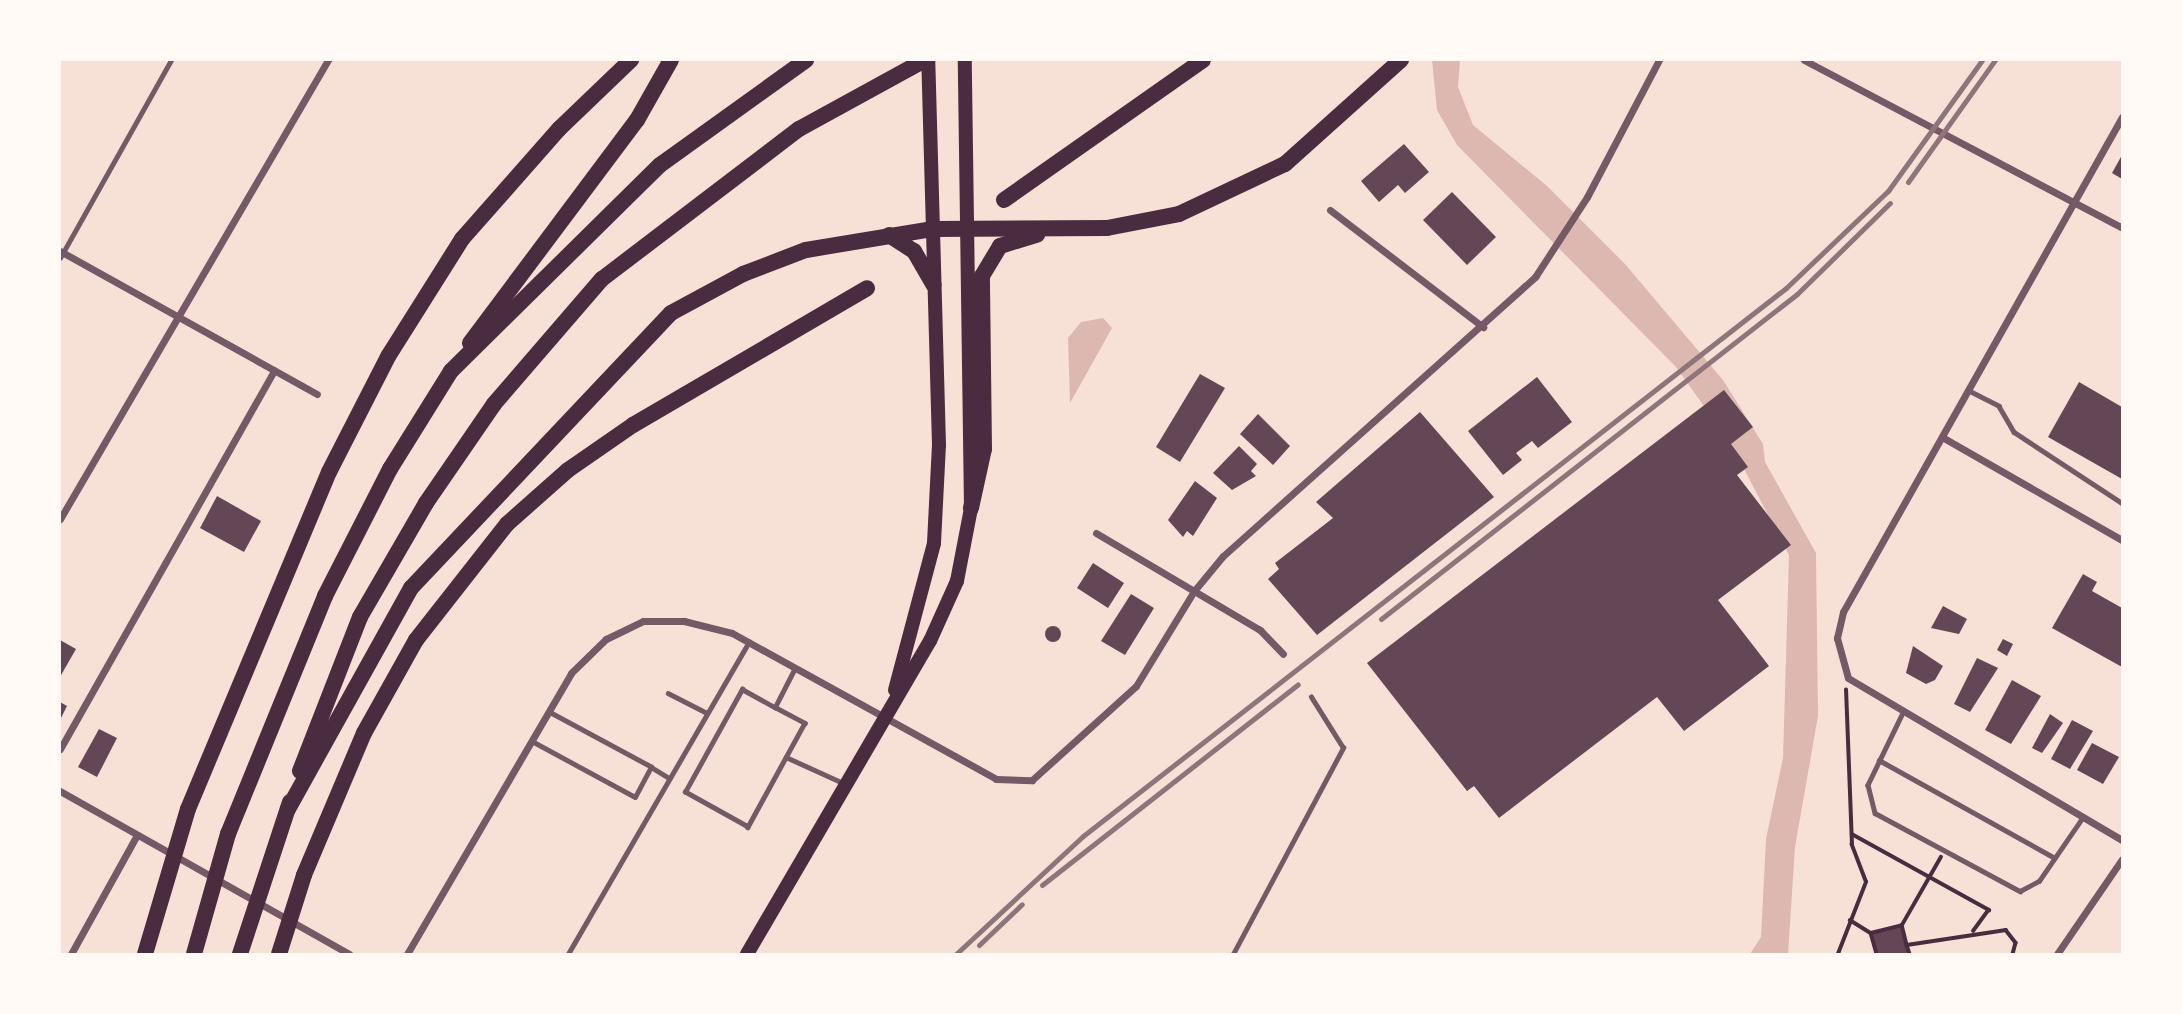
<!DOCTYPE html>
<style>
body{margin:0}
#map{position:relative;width:2182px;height:1014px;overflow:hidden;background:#f7e1d7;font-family:Poppins,sans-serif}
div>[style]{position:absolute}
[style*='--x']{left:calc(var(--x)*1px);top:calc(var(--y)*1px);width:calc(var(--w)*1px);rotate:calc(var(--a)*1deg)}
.water>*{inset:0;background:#dcb8b0}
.building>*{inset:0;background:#644757}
.round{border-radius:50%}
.path>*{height:3.5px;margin:-1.75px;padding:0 1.75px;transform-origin:1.75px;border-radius:1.75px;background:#4a2c40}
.service>*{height:4.5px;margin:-2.25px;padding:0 2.25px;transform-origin:2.25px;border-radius:2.25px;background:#755966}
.minor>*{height:7px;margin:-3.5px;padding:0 3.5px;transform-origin:3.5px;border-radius:3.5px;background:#755966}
.primary>*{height:14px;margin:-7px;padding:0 7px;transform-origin:7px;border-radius:7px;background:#4a2c40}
.motorway>*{height:16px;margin:-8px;padding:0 8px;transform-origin:8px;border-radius:8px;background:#4a2c40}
.rail>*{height:5px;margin:-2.5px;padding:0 2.5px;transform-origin:2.5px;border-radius:2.5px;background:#8f747c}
span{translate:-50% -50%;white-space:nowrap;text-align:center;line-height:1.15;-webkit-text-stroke:7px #fffaf5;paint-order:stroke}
.frame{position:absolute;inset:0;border:61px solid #fffaf5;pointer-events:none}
</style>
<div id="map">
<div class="water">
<div style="clip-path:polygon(1432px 60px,1460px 60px,1458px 87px,1473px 125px,1547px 186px,1625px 264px,1723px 380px,1763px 444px,1765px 462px,1816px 553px,1818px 716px,1795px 847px,1788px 954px,1750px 954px,1761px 937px,1766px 839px,1783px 758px,1789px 555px,1731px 444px,1676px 367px,1457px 145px,1437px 110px)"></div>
<div style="clip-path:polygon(1103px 318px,1112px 328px,1070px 403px,1068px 338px,1081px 322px)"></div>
</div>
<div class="building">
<div style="clip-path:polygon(1404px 144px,1429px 172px,1405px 193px,1398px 185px,1379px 202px,1361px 181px)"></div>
<div style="clip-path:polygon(2122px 155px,2122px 179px,2112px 173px)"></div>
<div style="clip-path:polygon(1452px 192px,1496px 237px,1467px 265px,1423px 220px)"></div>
<div style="clip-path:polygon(1200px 374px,1225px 388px,1180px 462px,1156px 447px)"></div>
<div style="clip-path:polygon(1537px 377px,1572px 422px,1538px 448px,1532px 441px,1516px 453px,1522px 460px,1503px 475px,1468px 431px)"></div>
<div style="clip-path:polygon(2079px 382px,2122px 407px,2122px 479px,2048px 437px)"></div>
<div style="clip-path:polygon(1724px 390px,1753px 427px,1731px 444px,1748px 467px,1737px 475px,1791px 545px,1718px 600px,1769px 666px,1684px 731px,1657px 697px,1499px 818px,1474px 786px,1467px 791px,1367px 663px)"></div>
<div style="clip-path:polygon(1420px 412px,1494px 497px,1317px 635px,1268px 579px,1279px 569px,1275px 563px,1333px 518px,1316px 502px)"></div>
<div style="clip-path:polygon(1258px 414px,1290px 446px,1273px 465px,1240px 434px)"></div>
<div style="clip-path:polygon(1239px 446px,1257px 464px,1251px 471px,1256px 476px,1232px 490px,1213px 473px)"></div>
<div style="clip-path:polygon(1195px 481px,1217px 498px,1193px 536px,1187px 531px,1183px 537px,1168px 520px)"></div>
<div style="clip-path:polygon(217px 496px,261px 521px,244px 552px,200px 528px)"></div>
<div style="clip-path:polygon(1093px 563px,1124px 583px,1108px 608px,1077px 588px)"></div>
<div style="clip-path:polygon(2083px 574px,2097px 582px,2092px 591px,2122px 608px,2122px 667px,2052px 628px)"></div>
<div style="clip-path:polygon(1131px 594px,1154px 608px,1125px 655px,1101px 641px)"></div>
<div style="clip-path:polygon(1943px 606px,1967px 619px,1959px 634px,1931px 628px)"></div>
<div class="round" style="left:1045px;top:626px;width:16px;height:16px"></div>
<div style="clip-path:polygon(2003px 639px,2013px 644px,2007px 656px,1997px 650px)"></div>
<div style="clip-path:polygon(60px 640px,76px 649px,60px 677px)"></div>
<div style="clip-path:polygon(1913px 646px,1943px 666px,1935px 680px,1926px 684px,1906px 673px)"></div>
<div style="clip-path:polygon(1977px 658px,1998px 668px,1970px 712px,1954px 704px)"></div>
<div style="clip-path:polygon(2012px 680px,2041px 696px,2011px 744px,1985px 730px)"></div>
<div style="clip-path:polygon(60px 702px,67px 706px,60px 720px)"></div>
<div style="clip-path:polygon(2050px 714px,2063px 723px,2042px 753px,2032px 748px)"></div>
<div style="clip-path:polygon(2072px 720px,2093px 731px,2070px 769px,2051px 759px)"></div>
<div style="clip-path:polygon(99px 729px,117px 738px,97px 777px,78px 767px)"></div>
<div style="clip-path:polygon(2092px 743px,2119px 757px,2103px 784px,2077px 770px)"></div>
<div style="clip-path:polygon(1902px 925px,1910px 954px,1877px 954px,1871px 933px)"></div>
</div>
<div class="path">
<div style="--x:1852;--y:834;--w:157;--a:29"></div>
<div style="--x:1989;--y:910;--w:26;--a:126"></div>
<div style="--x:1850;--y:920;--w:25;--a:32"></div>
<div style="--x:1871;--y:933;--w:32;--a:-14"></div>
<div style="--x:1902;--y:925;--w:21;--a:76"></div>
<div style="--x:1907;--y:945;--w:100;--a:-8.6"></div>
<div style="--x:2006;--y:930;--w:16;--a:52"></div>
<div style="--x:2016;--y:943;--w:11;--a:105"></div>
<div style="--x:1902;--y:925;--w:78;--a:-60.2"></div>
<div style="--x:1871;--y:933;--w:22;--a:74"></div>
<div style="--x:1907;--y:945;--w:9;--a:72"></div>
<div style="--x:1838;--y:954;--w:77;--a:-68.7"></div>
<div style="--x:1866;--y:882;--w:40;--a:-111"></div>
<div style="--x:1852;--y:845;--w:155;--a:-92.2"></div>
</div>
<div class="service">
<div style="--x:60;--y:258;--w:227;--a:-60.7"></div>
<div style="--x:1968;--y:390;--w:35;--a:27"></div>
<div style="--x:1999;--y:406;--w:30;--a:60"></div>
<div style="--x:2014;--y:432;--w:129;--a:33.3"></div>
<div style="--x:668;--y:693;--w:44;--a:27.1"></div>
<div style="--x:775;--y:707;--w:34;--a:28"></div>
<div style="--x:805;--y:723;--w:119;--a:118.7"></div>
<div style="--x:748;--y:827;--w:72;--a:-150.9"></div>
<div style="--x:685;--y:792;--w:118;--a:-61"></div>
<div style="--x:742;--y:689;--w:38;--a:29"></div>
<div style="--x:775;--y:707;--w:44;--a:-62.9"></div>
<div style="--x:1902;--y:715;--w:78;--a:115.9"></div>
<div style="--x:1868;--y:785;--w:29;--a:76"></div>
<div style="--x:1875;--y:813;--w:165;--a:28.3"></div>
<div style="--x:2020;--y:891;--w:21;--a:-28"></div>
<div style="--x:2039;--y:881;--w:78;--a:-55.5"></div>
<div style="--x:532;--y:741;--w:117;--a:28.5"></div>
<div style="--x:635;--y:797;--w:34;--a:-62"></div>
<div style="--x:651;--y:767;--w:116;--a:-151.7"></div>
<div style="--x:786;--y:757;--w:63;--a:24.5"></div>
<div style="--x:1879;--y:760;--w:201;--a:29.1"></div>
<div style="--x:651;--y:767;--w:21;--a:31"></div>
<div style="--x:568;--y:954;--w:361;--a:-59.9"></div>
<div style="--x:1233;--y:954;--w:234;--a:-61.9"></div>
<div style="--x:1343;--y:748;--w:60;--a:-122.1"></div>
</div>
<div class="minor">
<div style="--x:1804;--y:60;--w:360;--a:27.8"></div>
<div style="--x:2122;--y:117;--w:568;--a:119.41"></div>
<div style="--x:1843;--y:612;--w:27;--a:103"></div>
<div style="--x:1837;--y:638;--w:41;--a:74.6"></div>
<div style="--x:1848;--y:678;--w:318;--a:30.6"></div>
<div style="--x:1330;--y:210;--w:193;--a:37.4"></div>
<div style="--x:60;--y:251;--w:294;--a:29.1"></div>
<div style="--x:1942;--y:437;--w:207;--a:29.8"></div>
<div style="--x:60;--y:519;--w:532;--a:-59.72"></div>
<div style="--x:1096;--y:533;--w:191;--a:30.6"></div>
<div style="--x:1260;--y:630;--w:33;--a:46"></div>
<div style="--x:60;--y:749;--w:435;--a:-60.5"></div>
<div style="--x:60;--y:791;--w:332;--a:29.4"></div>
<div style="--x:71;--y:954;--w:136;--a:-61"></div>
<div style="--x:407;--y:954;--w:325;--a:-59.7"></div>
<div style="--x:571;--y:673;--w:49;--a:-44.2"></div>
<div style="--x:606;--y:639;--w:41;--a:-25.9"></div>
<div style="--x:643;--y:621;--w:41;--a:0"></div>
<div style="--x:684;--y:621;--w:49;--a:14"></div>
<div style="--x:732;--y:633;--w:302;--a:28.9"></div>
<div style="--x:996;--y:779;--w:36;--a:2"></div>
<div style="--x:1032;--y:780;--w:140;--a:-42.1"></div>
<div style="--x:1136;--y:686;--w:111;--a:-58.6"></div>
<div style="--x:1194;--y:591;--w:45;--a:-50.4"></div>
<div style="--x:1223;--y:556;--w:419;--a:-41.8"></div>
<div style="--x:1535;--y:277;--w:95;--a:-57"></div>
<div style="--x:1587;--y:197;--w:155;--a:-62.3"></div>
<div style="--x:2057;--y:954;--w:115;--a:-55.6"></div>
</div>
<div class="primary">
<div style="--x:895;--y:690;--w:152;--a:-75.1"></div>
<div style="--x:934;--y:543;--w:98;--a:-87.1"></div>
<div style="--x:939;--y:445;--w:385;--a:-91.6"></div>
<div style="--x:747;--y:954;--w:363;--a:-59.7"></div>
<div style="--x:930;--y:641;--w:66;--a:-65.8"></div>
<div style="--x:957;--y:581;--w:74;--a:-79.1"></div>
<div style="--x:971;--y:508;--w:448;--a:-90.8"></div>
</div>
<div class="motorway">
<div style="--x:1004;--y:200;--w:243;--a:-35.1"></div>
<div style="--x:889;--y:235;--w:30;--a:33"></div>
<div style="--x:914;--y:251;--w:39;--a:60"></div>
<div style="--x:470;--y:343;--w:279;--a:-53.2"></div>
<div style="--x:637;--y:120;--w:69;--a:-60.5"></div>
<div style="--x:971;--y:508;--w:60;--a:-77.6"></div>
<div style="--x:984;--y:449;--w:173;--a:-90.7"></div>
<div style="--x:982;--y:276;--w:35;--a:-59"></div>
<div style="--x:1000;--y:246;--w:39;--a:-17"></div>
<div style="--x:300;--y:771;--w:165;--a:-68.7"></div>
<div style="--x:360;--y:617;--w:132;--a:-59.9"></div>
<div style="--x:426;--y:503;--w:120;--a:-55.5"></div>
<div style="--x:494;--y:404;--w:165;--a:-49.2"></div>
<div style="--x:602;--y:279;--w:248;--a:-37.3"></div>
<div style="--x:799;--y:129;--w:144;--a:-28.7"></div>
<div style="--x:288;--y:809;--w:253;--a:-60.9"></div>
<div style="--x:411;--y:588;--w:378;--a:-46.6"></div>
<div style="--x:671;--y:313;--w:82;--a:-28.4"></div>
<div style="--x:743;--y:274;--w:67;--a:-20.9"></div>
<div style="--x:806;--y:250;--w:129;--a:-9.4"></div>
<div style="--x:933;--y:229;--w:174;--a:-0.3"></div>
<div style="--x:1107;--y:228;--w:73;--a:-11"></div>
<div style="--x:1179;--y:214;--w:117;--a:-25.3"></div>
<div style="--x:1285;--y:164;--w:156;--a:-41.9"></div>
<div style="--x:145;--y:954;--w:151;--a:-73.5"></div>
<div style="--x:188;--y:809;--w:365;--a:-67.3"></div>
<div style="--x:329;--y:472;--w:131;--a:-62.9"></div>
<div style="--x:389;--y:355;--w:137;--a:-57.8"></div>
<div style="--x:462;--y:239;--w:147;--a:-48.6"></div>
<div style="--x:559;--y:129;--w:100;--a:-43.8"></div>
<div style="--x:194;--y:954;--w:125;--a:-74.2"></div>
<div style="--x:228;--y:834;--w:257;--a:-67.8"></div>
<div style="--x:325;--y:596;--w:143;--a:-62.9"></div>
<div style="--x:390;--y:469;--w:115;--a:-58.1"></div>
<div style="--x:451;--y:371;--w:293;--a:-44.6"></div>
<div style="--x:660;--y:165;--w:180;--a:-35.7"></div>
<div style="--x:240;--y:954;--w:160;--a:-71.8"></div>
<div style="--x:279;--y:954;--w:83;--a:-72.4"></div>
<div style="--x:304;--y:875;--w:154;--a:-67.1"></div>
<div style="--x:364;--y:733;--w:107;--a:-60.8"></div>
<div style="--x:416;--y:640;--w:147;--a:-51.9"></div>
<div style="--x:507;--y:524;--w:81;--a:-41.5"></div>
<div style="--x:568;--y:470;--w:79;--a:-34.7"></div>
<div style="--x:633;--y:425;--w:271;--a:-30.3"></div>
</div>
<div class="rail">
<div style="--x:1908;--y:182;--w:150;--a:-54.5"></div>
<div style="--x:1381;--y:619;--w:528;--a:-38"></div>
<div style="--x:1797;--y:294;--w:130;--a:-44.4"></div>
<div style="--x:1042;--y:885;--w:325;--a:-38.1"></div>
<div style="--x:979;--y:945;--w:59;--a:-43.6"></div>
<div style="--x:956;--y:954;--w:173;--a:-42.9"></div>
<div style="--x:1083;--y:836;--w:891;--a:-37.94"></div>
<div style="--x:1786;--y:288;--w:141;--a:-43.6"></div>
<div style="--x:1888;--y:191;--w:161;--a:-54.3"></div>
</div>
<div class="frame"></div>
</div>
